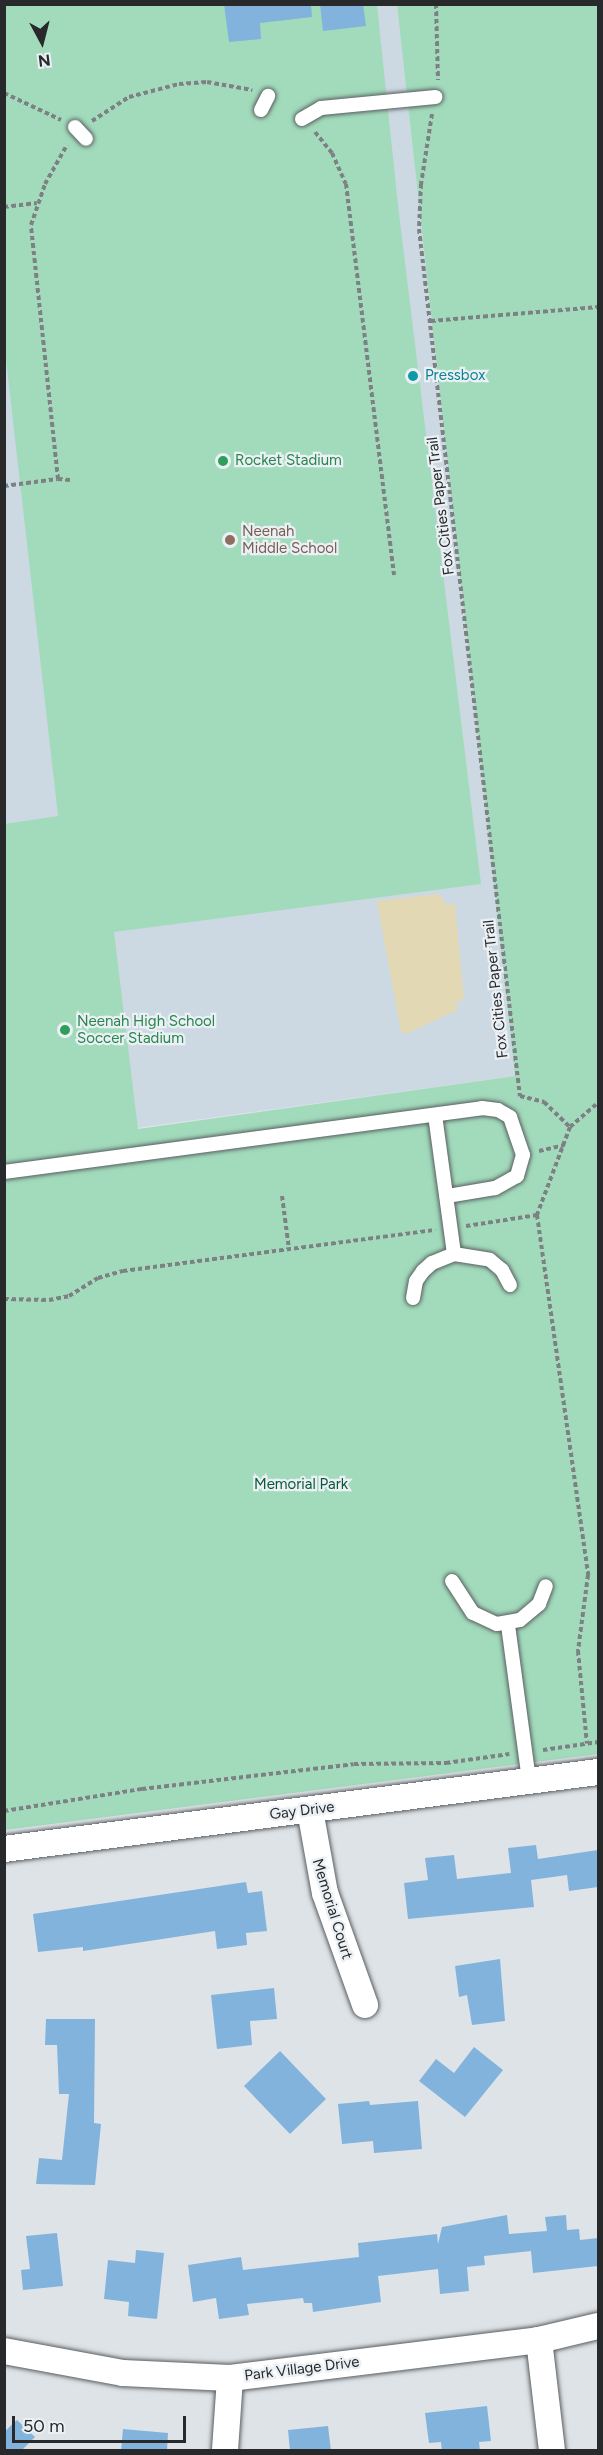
<!DOCTYPE html>
<style>
body{margin:0}
#map{position:relative;width:603px;height:2455px;overflow:hidden;background:#dee3e7;font-family:Figtree,sans-serif}
div>[style]{position:absolute}
[style*='--x']{left:calc(var(--x)*1px);top:calc(var(--y)*1px);width:calc(var(--w)*1px);rotate:calc(var(--a)*1deg)}
.built>*{inset:0;background:#cdd9e2}
.green>*{inset:0;background:#a2dbbc}
.sand>*{inset:0;background:#e2d9b4}
.building>*{inset:0;background:#82b3dc}
.path>*{height:4px;margin-top:-2px;transform-origin:0;background:repeating-linear-gradient(90deg,#7e8184 0 4.5px,transparent 0 7.5px)}
.roads{filter:drop-shadow(0 0 2px #5a5f62) drop-shadow(0 0 2px #5a5f62)}
.service>*{height:14px;margin:-7px;padding:0 7px;transform-origin:7px;border-radius:7px;background:#fff}
.minor>*{height:26px;margin:-13px;padding:0 13px;transform-origin:13px;border-radius:13px;background:#fff}
.dots>*{width:16px;height:16px;translate:-50% -50%;box-sizing:border-box;border:3px solid #ebf0f5;border-radius:50%}
span{translate:-50% -50%;white-space:nowrap;text-align:center;line-height:1.15;-webkit-text-stroke:4.5px #ebf0f5;paint-order:stroke}
.culture-label{font-size:15px;color:#0d838f}
.left{translate:0 -50%;text-align:left}
.leisure-label{font-size:15px;color:#27864d}
.street-label{font-size:15px;color:#27292a}
.education-label{font-size:15px;color:#785e54}
.park-label{font-size:15px;color:#0a583a}
.frame{position:absolute;inset:0;border:6px solid #27292a;pointer-events:none}
.north{position:absolute;left:12px;top:12px;width:60px;height:60px;-webkit-text-stroke:4px #ebf0f5;paint-order:stroke;rotate:173deg;font-size:16px;font-weight:700;line-height:24px;text-align:center;color:#27292a}
.north::after{content:'';display:block;margin:auto;width:21px;height:27px;background:#27292a;clip-path:polygon(50% 0,100% 100%,50% 72%,0 100%)}
.scale{position:absolute;left:12px;top:2416px;width:174px;height:27px;box-sizing:border-box;border:3px solid #27292a;border-top:0;padding-left:8px;font-size:18px;line-height:21px;white-space:nowrap;color:#27292a;-webkit-text-stroke:4px #ebf0f5;paint-order:stroke}
</style>
<div id="map">
<div class="built">
<div style="clip-path:polygon(4px 5px,397px 5px,515px 1076px,5px 1146px)"></div>
</div>
<div class="green">
<div style="clip-path:polygon(5px 5px,377px 5px,398px 205px,481px 884px,114px 932px,138px 1129px,515px 1076px,397px 5px,598px 5px,598px 1754px,5px 1830px,4px 824px,58px 816px,5px 351px)"></div>
</div>
<div class="sand">
<div style="clip-path:polygon(439px 894px,447px 905px,455px 904px,464px 1000px,457px 1001px,457px 1010px,406px 1034px,401px 1032px,377px 901px)"></div>
</div>
<div class="building">
<div style="clip-path:polygon(224px 4px,311px 4px,312px 17px,260px 23px,261px 39px,229px 42px)"></div>
<div style="clip-path:polygon(320px 4px,363px 4px,366px 26px,323px 31px)"></div>
<div style="clip-path:polygon(536px 1845px,538px 1859px,598px 1850px,598px 1887px,569px 1891px,567px 1875px,531px 1880px,534px 1907px,408px 1919px,404px 1883px,428px 1880px,425px 1858px,454px 1855px,457px 1879px,511px 1873px,508px 1848px)"></div>
<div style="clip-path:polygon(246px 1882px,248px 1893px,262px 1891px,267px 1931px,246px 1933px,247px 1945px,217px 1949px,215px 1931px,83px 1951px,83px 1947px,38px 1952px,33px 1914px)"></div>
<div style="clip-path:polygon(500px 1959px,505px 2021px,472px 2025px,467px 1995px,459px 1997px,455px 1966px)"></div>
<div style="clip-path:polygon(274px 1988px,277px 2019px,250px 2021px,252px 2045px,217px 2049px,211px 1995px)"></div>
<div style="clip-path:polygon(46px 2019px,95px 2019px,94px 2123px,101px 2124px,95px 2185px,36px 2184px,39px 2158px,62px 2160px,69px 2094px,59px 2094px,57px 2045px,45px 2045px)"></div>
<div style="clip-path:polygon(474px 2047px,503px 2070px,465px 2117px,419px 2081px,436px 2059px,454px 2073px)"></div>
<div style="clip-path:polygon(280px 2051px,326px 2099px,290px 2134px,244px 2086px)"></div>
<div style="clip-path:polygon(369px 2101px,370px 2105px,418px 2101px,422px 2149px,374px 2153px,373px 2141px,342px 2144px,338px 2104px)"></div>
<div style="clip-path:polygon(507px 2215px,509px 2234px,547px 2231px,545px 2217px,566px 2215px,567px 2230px,579px 2229px,580px 2240px,598px 2238px,598px 2266px,533px 2273px,531px 2251px,484px 2256px,485px 2265px,467px 2267px,469px 2291px,440px 2294px,438px 2269px,378px 2276px,381px 2302px,313px 2312px,312px 2303px,304px 2303px,303px 2298px,247px 2304px,249px 2315px,219px 2319px,216px 2298px,193px 2302px,188px 2265px,241px 2257px,243px 2270px,359px 2257px,358px 2243px,437px 2234px,438px 2244px,442px 2227px)"></div>
<div style="clip-path:polygon(57px 2233px,63px 2286px,23px 2290px,21px 2270px,30px 2269px,26px 2236px)"></div>
<div style="clip-path:polygon(136px 2250px,164px 2253px,157px 2319px,128px 2316px,129px 2302px,104px 2299px,108px 2260px,135px 2263px)"></div>
<div style="clip-path:polygon(487px 2406px,491px 2441px,479px 2442px,480px 2451px,442px 2451px,441px 2442px,429px 2443px,425px 2413px)"></div>
<div style="clip-path:polygon(17px 2420px,35px 2437px,21px 2451px,4px 2451px,4px 2432px)"></div>
<div style="clip-path:polygon(328px 2426px,331px 2451px,290px 2451px,288px 2430px)"></div>
<div style="clip-path:polygon(123px 2429px,168px 2433px,167px 2451px,121px 2451px)"></div>
</div>
<div class="path">
<div style="--x:436;--y:4;--w:76;--a:88.5"></div>
<div style="--x:4;--y:93;--w:63;--a:25.3"></div>
<div style="--x:432;--y:114;--w:71;--a:98.9"></div>
<div style="--x:421;--y:184;--w:45;--a:92.5"></div>
<div style="--x:419;--y:229;--w:873;--a:83.36"></div>
<div style="--x:92;--y:121;--w:44;--a:-33"></div>
<div style="--x:129;--y:97;--w:52;--a:-14.6"></div>
<div style="--x:179;--y:84;--w:28;--a:-4"></div>
<div style="--x:207;--y:82;--w:46;--a:10.1"></div>
<div style="--x:315;--y:132;--w:27;--a:51"></div>
<div style="--x:332;--y:153;--w:34;--a:66"></div>
<div style="--x:346;--y:184;--w:394;--a:83"></div>
<div style="--x:4;--y:207;--w:33;--a:-7"></div>
<div style="--x:431;--y:321;--w:168;--a:-4.8"></div>
<div style="--x:58;--y:479;--w:12;--a:5"></div>
<div style="--x:4;--y:486;--w:54;--a:-7.4"></div>
<div style="--x:58;--y:479;--w:255;--a:-96.1"></div>
<div style="--x:31;--y:225;--w:43;--a:-71.1"></div>
<div style="--x:45;--y:184;--w:45;--a:-60.6"></div>
<div style="--x:520;--y:1096;--w:25;--a:14"></div>
<div style="--x:544;--y:1102;--w:36;--a:44"></div>
<div style="--x:570;--y:1127;--w:94;--a:110.6"></div>
<div style="--x:537;--y:1215;--w:364;--a:81.9"></div>
<div style="--x:588;--y:1575;--w:77;--a:97.5"></div>
<div style="--x:578;--y:1651;--w:93;--a:84.5"></div>
<div style="--x:570;--y:1127;--w:37;--a:-41"></div>
<div style="--x:539;--y:1151;--w:26;--a:-13"></div>
<div style="--x:282;--y:1196;--w:53;--a:82.5"></div>
<div style="--x:466;--y:1226;--w:72;--a:-8.8"></div>
<div style="--x:4;--y:1299;--w:45;--a:1.3"></div>
<div style="--x:49;--y:1300;--w:20;--a:-11"></div>
<div style="--x:69;--y:1296;--w:34;--a:-32"></div>
<div style="--x:98;--y:1278;--w:26;--a:-16"></div>
<div style="--x:123;--y:1271;--w:315;--a:-7.5"></div>
<div style="--x:543;--y:1750;--w:56;--a:-8.3"></div>
<div style="--x:4;--y:1811;--w:140;--a:-9.1"></div>
<div style="--x:142;--y:1789;--w:213;--a:-6.7"></div>
<div style="--x:354;--y:1764;--w:92;--a:-0.6"></div>
<div style="--x:446;--y:1763;--w:64;--a:-8.1"></div>
</div>
<div class="roads">
<div class="service">
<div style="--x:261;--y:110;--w:16;--a:-63"></div>
<div style="--x:302;--y:119;--w:22;--a:-30"></div>
<div style="--x:321;--y:108;--w:115;--a:-5.5"></div>
<div style="--x:75;--y:127;--w:16;--a:47"></div>
<div style="--x:435;--y:1115;--w:140;--a:82.2"></div>
<div style="--x:4;--y:1172;--w:482;--a:-7.6"></div>
<div style="--x:482;--y:1108;--w:16;--a:7"></div>
<div style="--x:498;--y:1110;--w:14;--a:30"></div>
<div style="--x:510;--y:1117;--w:40;--a:71.1"></div>
<div style="--x:523;--y:1155;--w:22;--a:106"></div>
<div style="--x:517;--y:1176;--w:25;--a:151"></div>
<div style="--x:495;--y:1188;--w:49;--a:170.5"></div>
<div style="--x:413;--y:1298;--w:17;--a:-80"></div>
<div style="--x:416;--y:1281;--w:12;--a:-55"></div>
<div style="--x:423;--y:1271;--w:12;--a:-42"></div>
<div style="--x:432;--y:1263;--w:24;--a:-22"></div>
<div style="--x:454;--y:1254;--w:36;--a:9"></div>
<div style="--x:490;--y:1260;--w:16;--a:40"></div>
<div style="--x:502;--y:1270;--w:17;--a:62"></div>
<div style="--x:452;--y:1581;--w:38;--a:57"></div>
<div style="--x:473;--y:1613;--w:26;--a:25"></div>
<div style="--x:497;--y:1624;--w:23;--a:-10"></div>
<div style="--x:520;--y:1620;--w:25;--a:-40"></div>
<div style="--x:539;--y:1604;--w:19;--a:-69"></div>
<div style="--x:508;--y:1625;--w:157;--a:82.3"></div>
</div>
<div class="minor">
<div style="--x:310;--y:1810;--w:84;--a:79.8"></div>
<div style="--x:325;--y:1893;--w:119;--a:70.3"></div>
<div style="--x:4;--y:1849;--w:599;--a:-7.39"></div>
<div style="--x:539;--y:2340;--w:111;--a:83.3"></div>
<div style="--x:4;--y:2351;--w:121;--a:10.5"></div>
<div style="--x:123;--y:2373;--w:107;--a:2.7"></div>
<div style="--x:230;--y:2378;--w:311;--a:-7"></div>
<div style="--x:539;--y:2340;--w:61;--a:-13.3"></div>
<div style="--x:225;--y:2450;--w:72;--a:-86"></div>
</div>
</div>
<div class="dots">
<div style="left:413px;top:376px;background:#0f9aa8"></div>
<div style="left:223px;top:461px;background:#2e9e5b"></div>
<div style="left:230px;top:540px;background:#8d6e63"></div>
<div style="left:65px;top:1030px;background:#2e9e5b"></div>
</div>
<div class="culture-label">
<span class="left" style="left:425px;top:376px">Pressbox</span>
</div>
<div class="leisure-label">
<span class="left" style="left:235px;top:461px">Rocket Stadium</span>
<span class="left" style="left:77px;top:1030px">Neenah High School<br>Soccer Stadium</span>
</div>
<div class="street-label">
<span style="left:441px;top:506px;rotate:-97deg">Fox Cities Paper Trail</span>
<span style="left:496px;top:989px;rotate:-96deg">Fox Cities Paper Trail</span>
<span style="left:302px;top:1811px;rotate:-7deg">Gay Drive</span>
<span style="left:332px;top:1909px;rotate:73deg">Memorial Court</span>
<span style="left:302px;top:2369px;rotate:-7deg">Park Village Drive</span>
</div>
<div class="education-label">
<span class="left" style="left:242px;top:540px">Neenah<br>Middle School</span>
</div>
<div class="park-label">
<span style="left:301px;top:1485px">Memorial Park</span>
</div>
<div class="frame"></div>
<div class="north">N</div>
<div class="scale">50 m</div>
</div>
